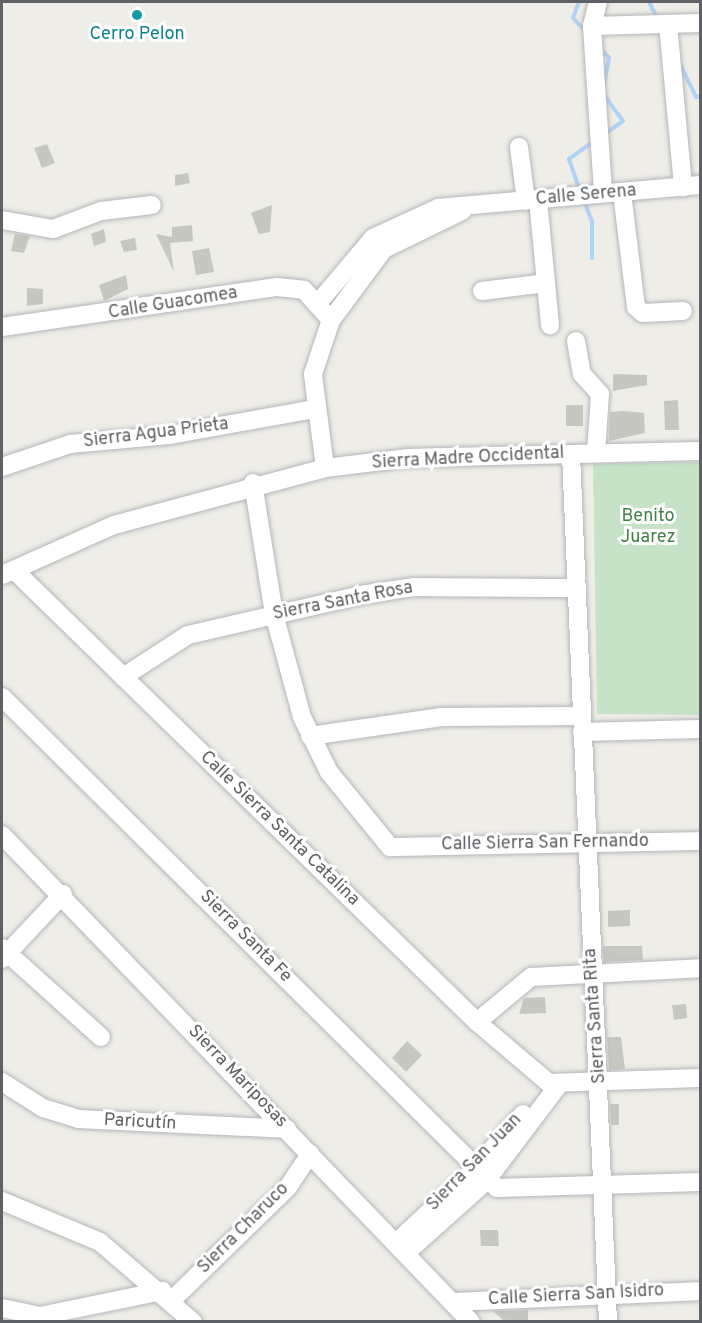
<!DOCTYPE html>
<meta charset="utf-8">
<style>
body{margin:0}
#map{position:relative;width:702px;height:1323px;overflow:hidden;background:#efede7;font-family:Overpass,sans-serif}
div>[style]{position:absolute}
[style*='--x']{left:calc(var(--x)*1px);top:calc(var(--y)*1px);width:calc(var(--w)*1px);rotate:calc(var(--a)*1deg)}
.green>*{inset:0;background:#c6e3c8}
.stream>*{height:4px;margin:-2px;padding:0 2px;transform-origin:2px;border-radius:2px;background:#b0d2f5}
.building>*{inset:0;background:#c7c7c1}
.roads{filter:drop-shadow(0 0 2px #b4b6ba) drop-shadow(0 0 2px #b4b6ba)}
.minor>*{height:18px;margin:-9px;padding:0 9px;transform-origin:9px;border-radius:9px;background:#fff}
.dots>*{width:16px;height:16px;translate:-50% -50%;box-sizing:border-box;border:3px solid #fff;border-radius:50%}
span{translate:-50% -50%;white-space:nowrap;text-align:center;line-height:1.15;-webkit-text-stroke:6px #fff;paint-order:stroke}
.culture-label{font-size:18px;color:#0d838f}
.street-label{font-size:18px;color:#5e6165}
.park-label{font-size:18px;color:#408248}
.frame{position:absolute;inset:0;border:3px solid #5e6165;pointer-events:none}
</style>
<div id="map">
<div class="green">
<div style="clip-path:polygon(700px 462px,700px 715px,597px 714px,593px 464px)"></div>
</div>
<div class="stream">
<div style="--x:579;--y:2;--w:17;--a:111"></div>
<div style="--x:573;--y:18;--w:19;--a:47"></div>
<div style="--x:649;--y:2;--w:20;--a:63"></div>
<div style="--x:601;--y:49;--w:12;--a:48"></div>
<div style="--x:609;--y:58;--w:25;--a:101"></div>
<div style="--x:680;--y:64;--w:37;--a:64"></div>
<div style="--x:696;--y:97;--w:4;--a:-14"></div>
<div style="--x:604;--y:95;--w:32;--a:54"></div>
<div style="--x:623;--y:121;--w:21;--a:145"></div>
<div style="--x:580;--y:191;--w:34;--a:-109"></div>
<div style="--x:569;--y:159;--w:31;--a:-36"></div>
<div style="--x:584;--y:200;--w:23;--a:70"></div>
<div style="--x:592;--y:222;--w:36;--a:90"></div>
</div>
<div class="building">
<div style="clip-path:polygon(47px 144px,55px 163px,42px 168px,34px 148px)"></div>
<div style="clip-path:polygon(188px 173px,190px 183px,175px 186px,175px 175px)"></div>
<div style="clip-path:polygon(272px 205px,270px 232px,259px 234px,251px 213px)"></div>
<div style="clip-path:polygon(192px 225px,193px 241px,170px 243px,174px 272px,156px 234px,172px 237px,172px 227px)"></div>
<div style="clip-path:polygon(104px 229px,106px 242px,94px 246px,91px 234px)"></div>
<div style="clip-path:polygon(15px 234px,30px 236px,24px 253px,11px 251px)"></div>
<div style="clip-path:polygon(135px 238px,137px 250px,124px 252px,120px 241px)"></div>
<div style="clip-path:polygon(209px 248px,214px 272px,196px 275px,192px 251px)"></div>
<div style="clip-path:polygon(126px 275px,128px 289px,104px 301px,99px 285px)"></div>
<div style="clip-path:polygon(27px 288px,43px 289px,43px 304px,27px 306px)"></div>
<div style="clip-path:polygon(613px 374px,647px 375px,647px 385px,613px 391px)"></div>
<div style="clip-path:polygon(678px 400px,679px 430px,665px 430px,664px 401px)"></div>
<div style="clip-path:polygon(566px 405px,583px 405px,583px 426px,566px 426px)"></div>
<div style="clip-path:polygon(624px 411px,644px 413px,645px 433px,609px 441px,610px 412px)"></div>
<div style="clip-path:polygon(630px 910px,630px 926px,608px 927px,608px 911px)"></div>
<div style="clip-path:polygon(603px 946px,642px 946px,643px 960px,604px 962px)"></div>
<div style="clip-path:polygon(545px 997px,546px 1013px,519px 1014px,524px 998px)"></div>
<div style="clip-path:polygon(686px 1004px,687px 1018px,674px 1020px,672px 1005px)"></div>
<div style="clip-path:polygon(607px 1037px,621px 1037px,625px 1069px,609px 1070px)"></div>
<div style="clip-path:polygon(407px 1041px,422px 1055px,406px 1072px,392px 1058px)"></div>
<div style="clip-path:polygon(610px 1104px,619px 1104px,619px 1125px,611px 1125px)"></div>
<div style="clip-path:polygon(480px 1230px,498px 1230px,499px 1246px,481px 1246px)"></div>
<div style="clip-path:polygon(528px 1310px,528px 1322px,505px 1322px,493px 1311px)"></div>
</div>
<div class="roads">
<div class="minor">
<div style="--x:598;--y:2;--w:25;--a:104"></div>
<div style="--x:592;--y:26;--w:167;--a:86.2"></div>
<div style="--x:668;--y:24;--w:164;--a:84.7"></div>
<div style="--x:592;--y:26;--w:108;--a:-1.6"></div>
<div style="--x:519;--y:147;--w:54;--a:82.6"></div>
<div style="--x:622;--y:193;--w:115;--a:83"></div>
<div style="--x:636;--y:307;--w:9;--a:41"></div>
<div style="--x:643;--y:313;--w:40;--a:-2.9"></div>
<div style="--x:538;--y:200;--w:126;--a:84.5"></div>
<div style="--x:2;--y:220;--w:52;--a:10"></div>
<div style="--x:53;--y:229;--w:51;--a:-20.6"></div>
<div style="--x:101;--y:211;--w:51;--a:-6.7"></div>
<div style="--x:482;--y:291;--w:64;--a:-7.1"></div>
<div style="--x:319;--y:302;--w:84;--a:-49.8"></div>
<div style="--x:373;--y:238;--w:72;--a:-24.8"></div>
<div style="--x:438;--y:208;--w:263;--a:-5"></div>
<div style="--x:2;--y:327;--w:278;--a:-8.3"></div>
<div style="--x:277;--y:287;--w:27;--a:6"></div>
<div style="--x:304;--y:290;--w:40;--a:48"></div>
<div style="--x:576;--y:341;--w:34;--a:80"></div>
<div style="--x:582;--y:374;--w:27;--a:48"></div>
<div style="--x:600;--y:394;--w:59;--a:93.9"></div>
<div style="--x:571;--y:454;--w:869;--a:87.56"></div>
<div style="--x:2;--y:467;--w:72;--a:-18.7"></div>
<div style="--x:70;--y:444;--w:100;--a:-5.1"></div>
<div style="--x:170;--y:435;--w:146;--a:-10.2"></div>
<div style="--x:325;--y:468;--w:95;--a:-97.3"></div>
<div style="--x:313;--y:374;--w:57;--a:-71.6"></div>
<div style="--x:331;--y:320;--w:89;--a:-53.3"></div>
<div style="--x:384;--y:249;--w:87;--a:-26"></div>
<div style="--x:253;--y:483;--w:133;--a:80.9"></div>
<div style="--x:274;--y:614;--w:107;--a:74.8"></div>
<div style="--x:302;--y:717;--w:61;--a:63.9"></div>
<div style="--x:329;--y:772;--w:97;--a:50.9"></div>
<div style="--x:390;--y:847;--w:310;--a:-1.1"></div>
<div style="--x:14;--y:570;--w:647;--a:44.31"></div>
<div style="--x:477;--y:1022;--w:94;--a:40.3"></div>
<div style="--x:2;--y:575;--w:123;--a:-24.1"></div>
<div style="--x:114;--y:525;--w:219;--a:-15.1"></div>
<div style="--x:325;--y:468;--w:84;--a:-6.9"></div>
<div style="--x:408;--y:458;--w:292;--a:-1.4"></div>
<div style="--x:123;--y:677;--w:77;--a:-32.9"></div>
<div style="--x:188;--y:635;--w:178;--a:-13"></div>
<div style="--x:361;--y:595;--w:54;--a:-8.6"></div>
<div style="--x:414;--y:587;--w:163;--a:0.4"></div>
<div style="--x:2;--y:697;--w:697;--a:44.77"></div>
<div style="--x:497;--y:1188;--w:203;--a:-1.7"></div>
<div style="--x:582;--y:732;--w:118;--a:-1.5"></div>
<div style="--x:310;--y:736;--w:133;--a:-8.2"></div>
<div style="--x:442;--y:717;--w:140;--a:-0.4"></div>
<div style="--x:2;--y:835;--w:676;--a:46.08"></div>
<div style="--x:2;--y:948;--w:133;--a:42"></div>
<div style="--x:2;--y:959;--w:89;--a:-46.8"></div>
<div style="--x:477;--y:1022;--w:70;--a:-39.8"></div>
<div style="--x:531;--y:977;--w:169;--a:-3"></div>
<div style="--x:2;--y:1082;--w:49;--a:32.4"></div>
<div style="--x:43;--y:1108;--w:37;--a:17"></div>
<div style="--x:78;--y:1119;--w:209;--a:2.7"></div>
<div style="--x:549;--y:1083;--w:151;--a:-1.9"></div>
<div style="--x:2;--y:1201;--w:106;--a:22.7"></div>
<div style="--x:100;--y:1242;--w:123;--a:40.7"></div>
<div style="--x:398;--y:1241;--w:105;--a:-43.1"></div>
<div style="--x:475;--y:1169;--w:73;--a:-48.9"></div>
<div style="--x:407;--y:1252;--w:106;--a:-41.9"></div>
<div style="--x:486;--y:1181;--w:123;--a:-52.9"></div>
<div style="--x:172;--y:1300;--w:162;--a:-44.2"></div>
<div style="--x:288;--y:1187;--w:40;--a:-56"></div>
<div style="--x:452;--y:1302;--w:248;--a:-2.5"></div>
<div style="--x:2;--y:1308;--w:39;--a:12"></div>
<div style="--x:40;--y:1316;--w:125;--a:-11.6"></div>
</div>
</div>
<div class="dots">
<div style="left:137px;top:15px;background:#0f9aa8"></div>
</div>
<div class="culture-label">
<span style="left:137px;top:35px">Cerro Pelon</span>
</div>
<div class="street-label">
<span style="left:586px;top:196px;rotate:-5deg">Calle Serena</span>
<span style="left:173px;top:304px;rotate:-9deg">Calle Guacomea</span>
<span style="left:156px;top:434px;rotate:-7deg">Sierra Agua Prieta</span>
<span style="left:468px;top:459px;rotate:-3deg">Sierra Madre Occidental</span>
<span style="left:343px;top:602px;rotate:-11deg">Sierra Santa Rosa</span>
<span style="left:279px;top:829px;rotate:44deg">Calle Sierra Santa Catalina</span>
<span style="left:545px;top:844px;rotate:-1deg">Calle Sierra San Fernando</span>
<span style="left:245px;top:937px;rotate:45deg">Sierra Santa Fe</span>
<span style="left:596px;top:1016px;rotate:-94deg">Sierra Santa Rita</span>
<span style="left:237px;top:1077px;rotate:46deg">Sierra Mariposas</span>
<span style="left:140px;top:1123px;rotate:3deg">Paricutín</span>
<span style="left:475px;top:1163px;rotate:-46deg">Sierra San Juan</span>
<span style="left:244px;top:1229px;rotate:-45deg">Sierra Charuco</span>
<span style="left:576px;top:1296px;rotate:-3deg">Calle Sierra San Isidro</span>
</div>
<div class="park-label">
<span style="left:648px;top:528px">Benito<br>Juarez</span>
</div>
<div class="frame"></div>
</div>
